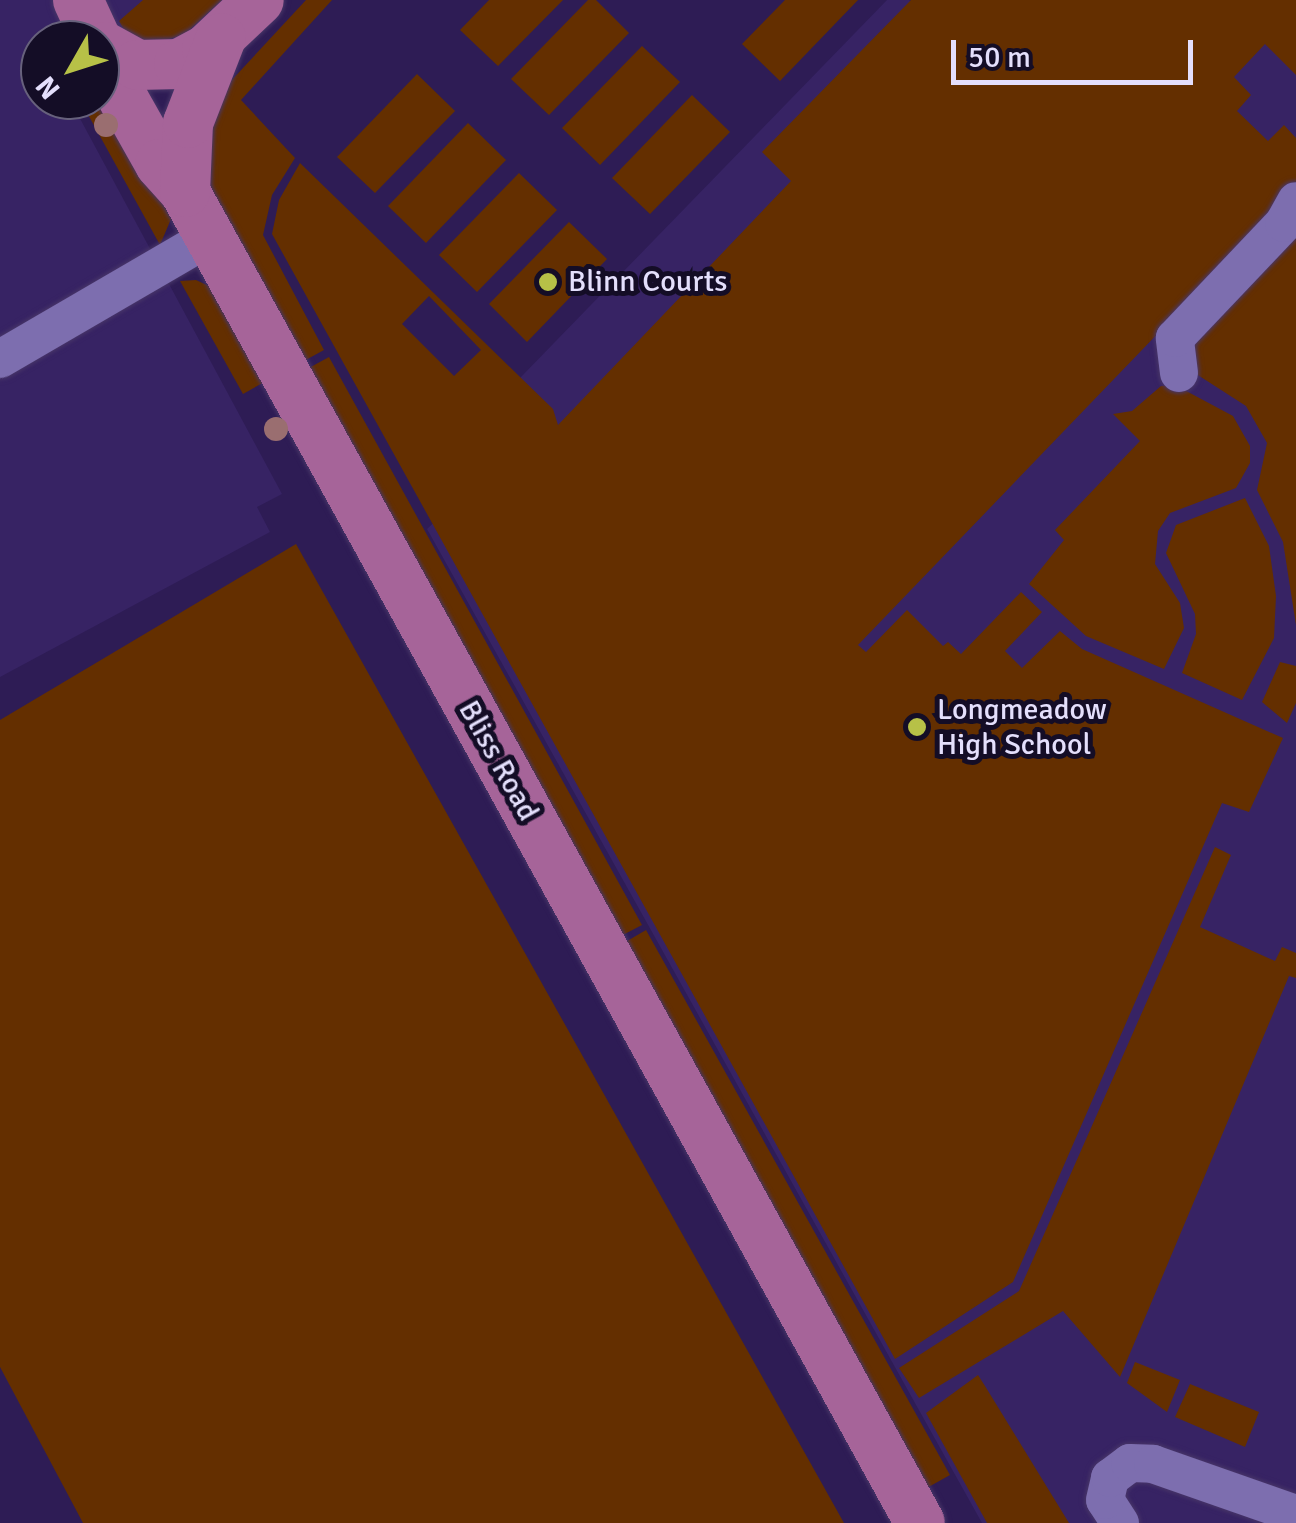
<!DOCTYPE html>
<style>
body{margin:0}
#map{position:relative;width:1296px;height:1523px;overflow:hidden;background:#2e1c55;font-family:Signika,sans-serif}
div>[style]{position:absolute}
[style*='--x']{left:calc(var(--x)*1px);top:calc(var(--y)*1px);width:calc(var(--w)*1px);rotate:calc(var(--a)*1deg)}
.built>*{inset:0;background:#372364}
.green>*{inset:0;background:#642f00}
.roads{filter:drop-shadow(0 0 2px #483668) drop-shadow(0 0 2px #483668)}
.minor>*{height:38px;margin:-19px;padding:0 19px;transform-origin:19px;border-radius:19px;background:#7d6eaf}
.major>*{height:50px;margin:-25px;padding:0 25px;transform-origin:25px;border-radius:25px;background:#a66499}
.trees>*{width:24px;height:24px;margin:-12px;border-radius:50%;background:#9a6e70}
.dots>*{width:28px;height:28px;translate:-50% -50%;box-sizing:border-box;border:5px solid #140d26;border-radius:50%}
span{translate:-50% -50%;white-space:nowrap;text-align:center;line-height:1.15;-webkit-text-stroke:10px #140d26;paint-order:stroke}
.poi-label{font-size:30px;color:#e4dffc}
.left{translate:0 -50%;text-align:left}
.street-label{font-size:30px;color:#e4dffc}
.north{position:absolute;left:20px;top:20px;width:100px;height:100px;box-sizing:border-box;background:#140d26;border:2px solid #67617c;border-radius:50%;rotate:231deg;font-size:28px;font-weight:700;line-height:40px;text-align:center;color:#e4dffc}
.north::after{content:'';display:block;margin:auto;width:35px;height:45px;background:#b7c147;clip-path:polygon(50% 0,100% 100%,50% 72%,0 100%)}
.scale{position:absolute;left:951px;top:40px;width:242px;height:45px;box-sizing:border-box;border:5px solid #e4dffc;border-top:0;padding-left:12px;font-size:30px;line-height:35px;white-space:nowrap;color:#e4dffc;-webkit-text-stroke:8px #140d26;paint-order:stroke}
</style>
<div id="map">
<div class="built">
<div style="clip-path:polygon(0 0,222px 0,100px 40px,40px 40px,40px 100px,70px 100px,282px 494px,257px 507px,270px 532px,0 677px)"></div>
<div style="clip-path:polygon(887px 0,909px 0,928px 18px,945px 0,1296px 0,1296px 1523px,982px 1523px,427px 529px,552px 410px,520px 378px)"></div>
</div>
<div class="green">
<div style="clip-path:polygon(143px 0,222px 0,184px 35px,150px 44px,126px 33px,119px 21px)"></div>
<div style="clip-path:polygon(306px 0,332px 0,241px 100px,295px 158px,272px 195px,263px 235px,324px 350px,302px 362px,205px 189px,216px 97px)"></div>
<div style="clip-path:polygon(489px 0,563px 0,498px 66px,460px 30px)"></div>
<div style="clip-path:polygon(588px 0,596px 0,629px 33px,549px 115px,511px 79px)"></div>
<div style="clip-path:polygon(785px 0,858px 0,780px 81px,742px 44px)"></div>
<div style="clip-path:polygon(evenodd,911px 0,1296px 0,1296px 75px,1265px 44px,1234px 77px,1251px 95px,1237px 111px,1268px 141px,1284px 125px,1296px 138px,1296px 190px,858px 645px,866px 652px,907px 610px,943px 646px,948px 642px,961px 654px,1021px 592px,1042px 612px,1005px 651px,1022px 668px,1060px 631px,1082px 649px,1283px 738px,1249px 812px,1222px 803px,1013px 1282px,895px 1359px,272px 234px,279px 200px,300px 163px,553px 409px,558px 425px,791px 181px,762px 152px,911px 0,429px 296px,481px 350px,454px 376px,402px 324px,429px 296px)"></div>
<div style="clip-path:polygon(642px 46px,680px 82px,600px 165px,562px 128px)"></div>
<div style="clip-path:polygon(417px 74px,455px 111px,375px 193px,337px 157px)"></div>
<div style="clip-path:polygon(100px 82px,171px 219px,160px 245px,80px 100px,100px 100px)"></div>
<div style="clip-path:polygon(692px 95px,730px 132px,650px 214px,612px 178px)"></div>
<div style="clip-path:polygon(468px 123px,506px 160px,426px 243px,388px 206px)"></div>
<div style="clip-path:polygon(519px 173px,557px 210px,477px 292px,439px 255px)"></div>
<div style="clip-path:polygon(1296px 219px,1296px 625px,1283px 542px,1257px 490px,1267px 443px,1246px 406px,1190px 370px,1187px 335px)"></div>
<div style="clip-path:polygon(569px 222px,607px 259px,527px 342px,489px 304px)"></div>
<div style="clip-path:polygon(196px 280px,211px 287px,266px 381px,243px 394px,180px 281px)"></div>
<div style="clip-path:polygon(329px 357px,642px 925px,619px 937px,307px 369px)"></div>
<div style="clip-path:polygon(1175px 385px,1233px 416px,1250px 446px,1250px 463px,1236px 488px,1170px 513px,1158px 531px,1155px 564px,1180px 603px,1184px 628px,1164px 669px,1086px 636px,1029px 584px,1064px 540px,1055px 530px,1140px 441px,1113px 414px,1132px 411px,1161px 386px)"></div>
<div style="clip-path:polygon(1245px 498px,1269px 546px,1276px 596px,1274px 638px,1242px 700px,1182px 673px,1196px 634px,1195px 614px,1166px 553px,1176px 525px)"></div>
<div style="clip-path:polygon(296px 544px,844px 1523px,83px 1523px,0 1367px,0 720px)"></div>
<div style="clip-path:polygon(1280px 662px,1296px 666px,1296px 703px,1287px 723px,1262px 702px)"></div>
<div style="clip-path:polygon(1215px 847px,1231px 855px,1200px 927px,1275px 961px,1282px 947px,1296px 953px,1296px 978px,1289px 976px,1120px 1377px,1063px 1311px,919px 1398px,899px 1368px,1019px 1291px)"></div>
<div style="clip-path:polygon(646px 930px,950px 1475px,925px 1489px,622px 944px)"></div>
<div style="clip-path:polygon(1135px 1362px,1180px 1380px,1167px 1412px,1127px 1383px)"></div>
<div style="clip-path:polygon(978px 1375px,985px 1386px,1069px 1523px,987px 1523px,926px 1413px)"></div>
<div style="clip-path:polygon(1190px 1384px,1259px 1412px,1245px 1447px,1175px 1417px)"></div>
</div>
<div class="roads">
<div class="minor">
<div style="--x:0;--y:359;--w:243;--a:-30.2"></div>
<div style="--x:1179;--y:373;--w:35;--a:-97"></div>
<div style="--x:1175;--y:338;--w:158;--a:-46.5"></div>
<div style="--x:1284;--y:223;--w:25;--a:-61"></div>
<div style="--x:1120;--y:1523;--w:27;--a:-123"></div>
<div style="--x:1105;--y:1500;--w:23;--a:-77"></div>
<div style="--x:1110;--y:1478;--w:25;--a:-37"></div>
<div style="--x:1130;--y:1463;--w:23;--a:2"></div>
<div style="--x:1153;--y:1464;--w:151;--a:19.3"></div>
</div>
<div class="major">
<div style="--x:78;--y:0;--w:110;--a:65.3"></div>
<div style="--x:124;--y:100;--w:73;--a:60.6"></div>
<div style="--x:160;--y:164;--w:38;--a:48"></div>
<div style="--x:185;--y:192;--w:1520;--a:61.09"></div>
<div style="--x:105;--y:47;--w:37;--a:29"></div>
<div style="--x:137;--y:65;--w:42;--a:-1.4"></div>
<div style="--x:179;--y:64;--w:32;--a:-28"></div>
<div style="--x:207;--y:49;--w:71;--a:-43.3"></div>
<div style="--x:185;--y:192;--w:69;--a:-87.5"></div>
<div style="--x:188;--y:123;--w:91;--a:-68.8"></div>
</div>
</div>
<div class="trees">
<div style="left:106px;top:125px"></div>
<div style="left:276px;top:429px"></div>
</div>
<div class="dots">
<div style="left:548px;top:282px;background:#b7c147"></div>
<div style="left:917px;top:727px;background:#b7c147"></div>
</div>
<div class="poi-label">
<span class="left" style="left:568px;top:282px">Blinn Courts</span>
<span class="left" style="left:937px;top:727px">Longmeadow<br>High School</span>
</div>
<div class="street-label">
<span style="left:498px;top:761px;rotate:61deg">Bliss Road</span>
</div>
<div class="north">N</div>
<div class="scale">50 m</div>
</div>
